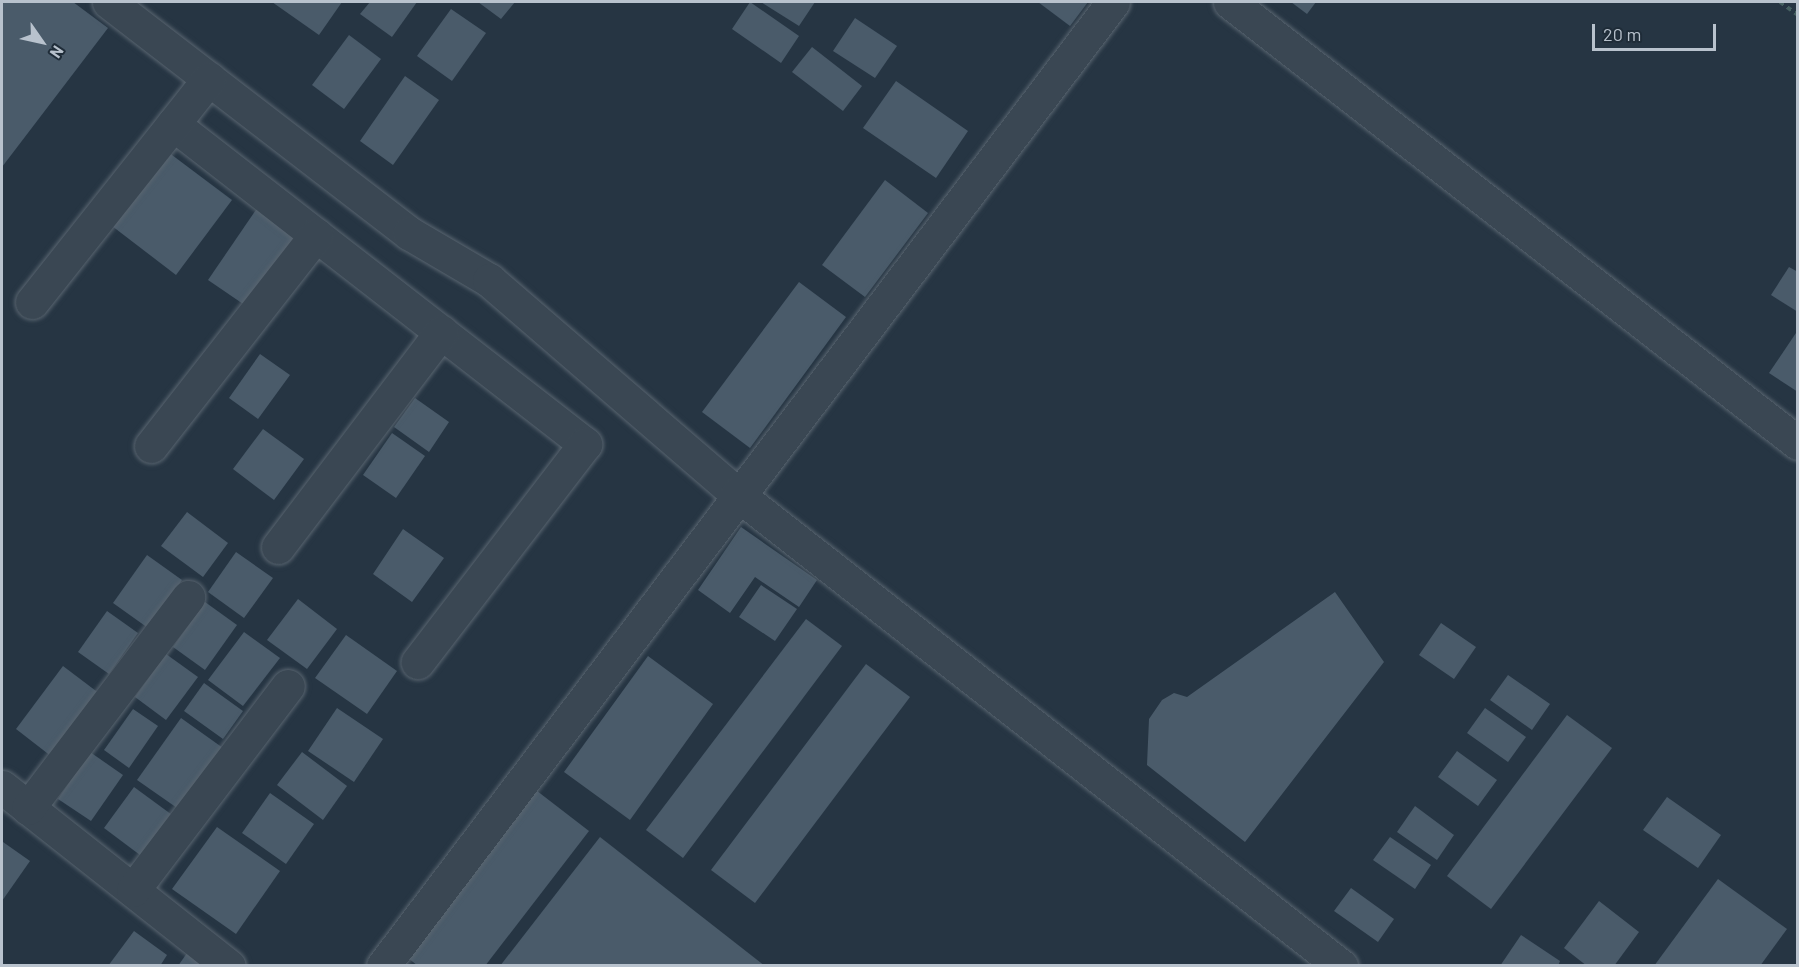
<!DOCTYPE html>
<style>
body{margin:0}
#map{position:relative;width:1799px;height:967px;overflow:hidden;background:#263543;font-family:Barlow,sans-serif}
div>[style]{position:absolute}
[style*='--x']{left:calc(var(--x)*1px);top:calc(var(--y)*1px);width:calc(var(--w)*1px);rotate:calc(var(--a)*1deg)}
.building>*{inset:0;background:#4a5b6a}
.path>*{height:4px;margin-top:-2px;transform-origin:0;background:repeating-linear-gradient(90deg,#466061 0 4.5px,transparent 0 9px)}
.roads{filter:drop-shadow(0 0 2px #596570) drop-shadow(0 0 2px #596570)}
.street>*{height:33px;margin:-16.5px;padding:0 16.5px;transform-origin:16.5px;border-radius:16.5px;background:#3a4753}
span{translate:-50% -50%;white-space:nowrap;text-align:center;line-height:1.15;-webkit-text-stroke:6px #1f2c38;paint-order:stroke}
.frame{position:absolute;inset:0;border:3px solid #b8c2cd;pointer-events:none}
.north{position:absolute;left:12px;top:12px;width:60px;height:60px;-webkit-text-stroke:4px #1f2c38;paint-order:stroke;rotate:124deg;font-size:16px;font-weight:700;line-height:24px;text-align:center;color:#b8c2cd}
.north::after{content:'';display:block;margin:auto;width:21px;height:27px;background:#b8c2cd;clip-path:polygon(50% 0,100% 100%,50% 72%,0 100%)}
.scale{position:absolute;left:1592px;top:24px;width:124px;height:27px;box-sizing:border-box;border:3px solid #b8c2cd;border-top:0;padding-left:8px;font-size:18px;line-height:21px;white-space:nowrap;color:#b8c2cd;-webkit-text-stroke:4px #1f2c38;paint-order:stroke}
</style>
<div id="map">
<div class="building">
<div style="clip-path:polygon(2px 2px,73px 2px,108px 28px,2px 167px)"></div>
<div style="clip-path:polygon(272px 2px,342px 2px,319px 35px)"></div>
<div style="clip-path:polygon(370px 2px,417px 2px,392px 37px,360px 14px)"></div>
<div style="clip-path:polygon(478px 2px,515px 2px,501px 19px)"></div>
<div style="clip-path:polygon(750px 2px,799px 36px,781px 63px,732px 29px)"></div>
<div style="clip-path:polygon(761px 2px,815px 2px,799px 26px)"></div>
<div style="clip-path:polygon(1038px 2px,1088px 2px,1070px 26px)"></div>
<div style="clip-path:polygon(1291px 2px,1316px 2px,1307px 14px)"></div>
<div style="clip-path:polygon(451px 9px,486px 33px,452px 81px,417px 56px)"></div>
<div style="clip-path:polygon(855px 18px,897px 46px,875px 78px,833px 51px)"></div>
<div style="clip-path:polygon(349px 35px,381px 59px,344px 109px,312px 85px)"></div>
<div style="clip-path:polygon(812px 47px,862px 86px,843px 111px,792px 72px)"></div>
<div style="clip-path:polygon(405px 76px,439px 100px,393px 165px,360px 141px)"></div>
<div style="clip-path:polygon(896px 81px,968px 131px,936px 178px,863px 128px)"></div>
<div style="clip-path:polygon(168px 152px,232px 200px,176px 275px,112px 226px)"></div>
<div style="clip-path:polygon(885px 180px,928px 213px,865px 297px,822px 265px)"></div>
<div style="clip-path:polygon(260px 204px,300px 232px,249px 308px,208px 280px)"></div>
<div style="clip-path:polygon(1789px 267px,1798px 272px,1798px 312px,1771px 295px)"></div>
<div style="clip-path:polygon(799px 282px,846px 317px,750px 448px,702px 412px)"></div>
<div style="clip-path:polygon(1798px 330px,1798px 392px,1769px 373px)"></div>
<div style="clip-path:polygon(260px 354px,290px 375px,258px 419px,229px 398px)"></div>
<div style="clip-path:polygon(415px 398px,449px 422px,429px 452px,394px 427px)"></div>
<div style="clip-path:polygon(263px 429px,304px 459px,274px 500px,233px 469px)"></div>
<div style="clip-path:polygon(392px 433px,425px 456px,396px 498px,363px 475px)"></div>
<div style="clip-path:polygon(187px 512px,228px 543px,203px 577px,161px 546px)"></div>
<div style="clip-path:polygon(741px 527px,817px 580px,799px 607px,755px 577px,730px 613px,698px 590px)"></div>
<div style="clip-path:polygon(403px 529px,444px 558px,412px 602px,373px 574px)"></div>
<div style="clip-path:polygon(236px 552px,273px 578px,244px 618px,208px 592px)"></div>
<div style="clip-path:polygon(147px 555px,182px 580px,148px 628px,113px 603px)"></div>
<div style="clip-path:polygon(761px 585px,797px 609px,775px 641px,739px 617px)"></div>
<div style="clip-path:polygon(1335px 592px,1384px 662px,1245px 842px,1147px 765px,1149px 719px,1162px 700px,1174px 693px,1187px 697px)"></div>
<div style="clip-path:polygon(298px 599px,337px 629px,307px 669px,267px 640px)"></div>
<div style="clip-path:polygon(205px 602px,237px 625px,205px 670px,173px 647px)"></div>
<div style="clip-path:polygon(107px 611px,138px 633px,109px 674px,78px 652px)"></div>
<div style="clip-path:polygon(806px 619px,842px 646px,683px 858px,646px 830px)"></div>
<div style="clip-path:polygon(1441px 623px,1476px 647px,1454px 679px,1419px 655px)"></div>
<div style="clip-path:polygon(244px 632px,280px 658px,243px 706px,208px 680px)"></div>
<div style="clip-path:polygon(346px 635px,397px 671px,367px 714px,315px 678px)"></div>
<div style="clip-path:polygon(166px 654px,198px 677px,166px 720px,135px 697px)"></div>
<div style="clip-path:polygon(648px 656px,713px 704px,630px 820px,564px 772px)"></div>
<div style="clip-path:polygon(866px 664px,910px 697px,755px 903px,711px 870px)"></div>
<div style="clip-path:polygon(63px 666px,104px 697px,56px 760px,16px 729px)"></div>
<div style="clip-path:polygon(1508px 675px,1550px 704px,1532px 730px,1490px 700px)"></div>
<div style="clip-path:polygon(204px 683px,243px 711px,223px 739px,184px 711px)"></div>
<div style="clip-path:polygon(337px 708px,383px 739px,354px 782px,308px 751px)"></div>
<div style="clip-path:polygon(1485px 708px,1526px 737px,1508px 762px,1467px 733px)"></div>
<div style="clip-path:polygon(133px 709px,158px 726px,129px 768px,104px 750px)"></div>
<div style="clip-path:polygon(1567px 715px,1612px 748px,1491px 909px,1447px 876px)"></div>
<div style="clip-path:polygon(181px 718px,223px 748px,180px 810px,137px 780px)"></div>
<div style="clip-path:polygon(1457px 751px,1497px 780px,1478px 806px,1438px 777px)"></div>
<div style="clip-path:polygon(90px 752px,123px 775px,91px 821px,58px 799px)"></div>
<div style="clip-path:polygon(302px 752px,347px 786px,323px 820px,277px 785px)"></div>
<div style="clip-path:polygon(528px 784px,589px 831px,485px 966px,418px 966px,398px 950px)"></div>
<div style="clip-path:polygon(134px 787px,179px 820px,148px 861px,104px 828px)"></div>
<div style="clip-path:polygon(270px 793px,314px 824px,286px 864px,242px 833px)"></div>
<div style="clip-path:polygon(1667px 797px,1721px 835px,1698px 868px,1643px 830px)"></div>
<div style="clip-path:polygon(1415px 806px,1454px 835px,1437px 860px,1397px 832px)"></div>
<div style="clip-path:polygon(217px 827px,280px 871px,236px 934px,172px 889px)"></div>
<div style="clip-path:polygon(600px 837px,765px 966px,500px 966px)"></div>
<div style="clip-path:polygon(1390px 837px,1431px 865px,1415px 889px,1373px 860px)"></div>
<div style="clip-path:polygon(3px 842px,30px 861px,2px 901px,2px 845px)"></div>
<div style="clip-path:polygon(1718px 879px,1787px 929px,1760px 966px,1654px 966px)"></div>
<div style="clip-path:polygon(1351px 888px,1394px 919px,1378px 942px,1334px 911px)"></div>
<div style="clip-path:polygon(1599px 901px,1639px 932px,1614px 966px,1587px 966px,1564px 948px)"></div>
<div style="clip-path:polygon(134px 931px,167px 955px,160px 966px,108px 966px)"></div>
<div style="clip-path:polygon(1521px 935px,1560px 961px,1558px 966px,1500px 966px)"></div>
<div style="clip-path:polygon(187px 953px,204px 966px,178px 966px)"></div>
</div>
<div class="path">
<div style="--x:1780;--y:2;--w:22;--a:36"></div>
</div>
<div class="roads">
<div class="street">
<div style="--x:109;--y:2;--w:379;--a:37.6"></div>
<div style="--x:409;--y:233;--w:93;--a:30.4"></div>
<div style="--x:489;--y:280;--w:328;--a:40.8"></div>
<div style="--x:737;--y:494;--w:767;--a:38.01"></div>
<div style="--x:1230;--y:2;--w:719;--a:37.83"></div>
<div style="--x:173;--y:124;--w:522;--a:37.84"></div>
<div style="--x:585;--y:444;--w:275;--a:127.5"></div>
<div style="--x:32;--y:302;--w:285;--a:-51.6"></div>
<div style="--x:151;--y:446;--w:268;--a:-52"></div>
<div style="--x:278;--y:547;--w:270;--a:-52.8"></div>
<div style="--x:2;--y:787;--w:289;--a:38.3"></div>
<div style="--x:28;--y:808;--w:265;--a:-52.8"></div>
<div style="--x:133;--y:890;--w:256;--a:-52.8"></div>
<div style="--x:383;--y:966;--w:1209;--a:-52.86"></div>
</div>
</div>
<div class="frame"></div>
<div class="north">N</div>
<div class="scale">20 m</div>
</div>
